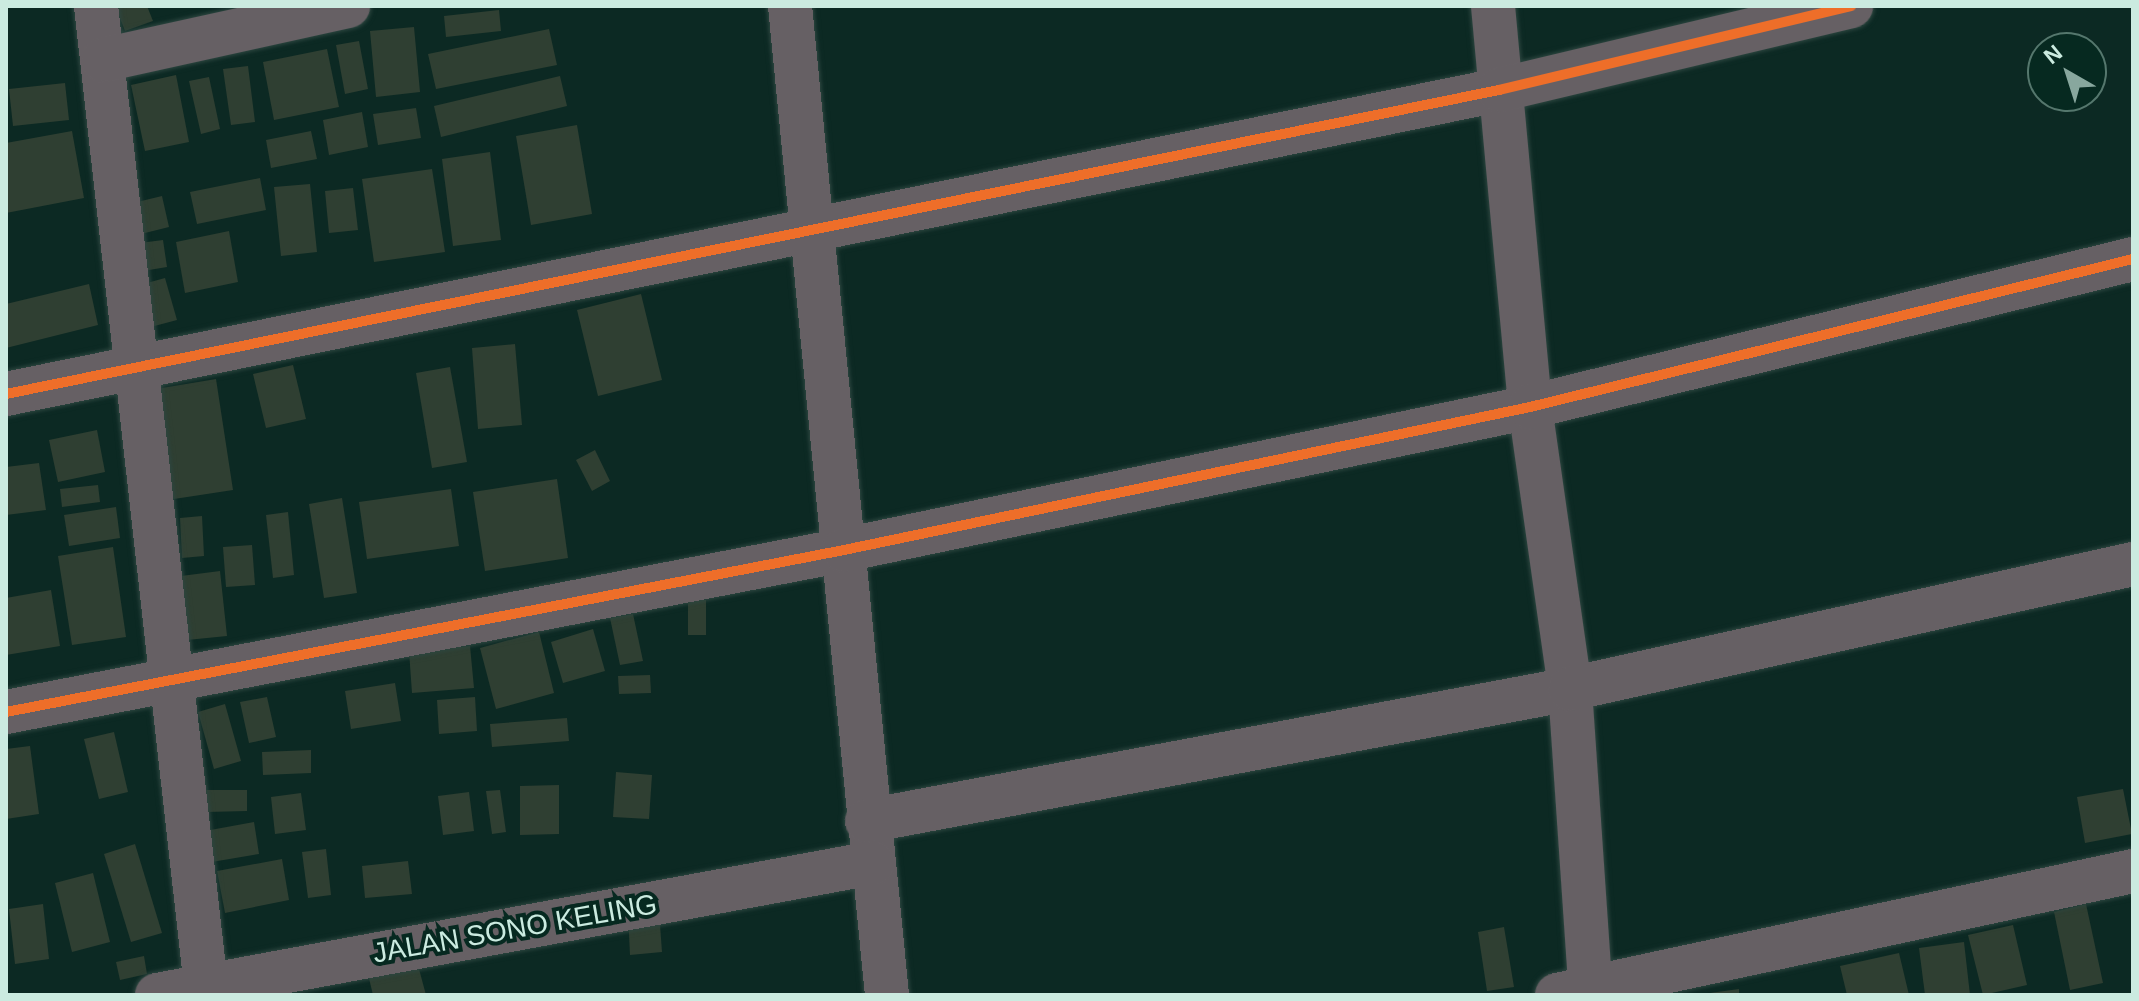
<!DOCTYPE html>
<style>
body{margin:0}
#map{position:relative;width:2139px;height:1001px;overflow:hidden;background:#0c2923;font-family:Helvetica,sans-serif}
div>[style]{position:absolute}
[style*='--x']{left:calc(var(--x)*1px);top:calc(var(--y)*1px);width:calc(var(--w)*1px);rotate:calc(var(--a)*1deg)}
.building>*{inset:0;background:#2f3f32}
.roads{filter:drop-shadow(0 0 2px #2d4640) drop-shadow(0 0 2px #2d4640)}
.minor>*{height:44px;margin:-22px;padding:0 22px;transform-origin:22px;border-radius:22px;background:#666064}
.cycleway>*{height:10px;margin:-5px;padding:0 5px;transform-origin:5px;border-radius:5px;background:#ee6e29}
span{translate:-50% -50%;white-space:nowrap;text-align:center;line-height:1.15;-webkit-text-stroke:8px #062920;paint-order:stroke}
.street-label{font-size:28px;color:#cbebe0}
.frame{position:absolute;inset:0;border:8px solid #cbebe0;pointer-events:none}
.north{position:absolute;left:2027px;top:32px;width:80px;height:80px;box-sizing:border-box;background:#062920;border:2px solid #55776d;border-radius:50%;rotate:321deg;font-size:22px;font-weight:700;line-height:32px;text-align:center;color:#cbebe0}
.north::after{content:'';display:block;margin:auto;width:28px;height:36px;background:#88a79e;clip-path:polygon(50% 0,100% 100%,50% 72%,0 100%)}
</style>
<div id="map">
<div class="building">
<div style="clip-path:polygon(147px 6px,153px 21px,125px 31px,116px 8px)"></div>
<div style="clip-path:polygon(499px 10px,501px 31px,446px 37px,444px 16px)"></div>
<div style="clip-path:polygon(414px 27px,420px 92px,376px 97px,370px 31px)"></div>
<div style="clip-path:polygon(549px 29px,557px 65px,436px 89px,428px 54px)"></div>
<div style="clip-path:polygon(359px 41px,368px 89px,345px 94px,336px 45px)"></div>
<div style="clip-path:polygon(327px 49px,339px 107px,274px 120px,263px 62px)"></div>
<div style="clip-path:polygon(248px 66px,255px 122px,231px 125px,223px 69px)"></div>
<div style="clip-path:polygon(176px 75px,189px 142px,145px 151px,131px 85px)"></div>
<div style="clip-path:polygon(560px 76px,567px 106px,441px 137px,434px 106px)"></div>
<div style="clip-path:polygon(209px 77px,220px 129px,201px 134px,189px 81px)"></div>
<div style="clip-path:polygon(65px 83px,69px 120px,13px 126px,9px 89px)"></div>
<div style="clip-path:polygon(416px 108px,421px 138px,378px 145px,373px 114px)"></div>
<div style="clip-path:polygon(362px 112px,368px 147px,329px 155px,323px 120px)"></div>
<div style="clip-path:polygon(577px 125px,592px 214px,531px 225px,516px 136px)"></div>
<div style="clip-path:polygon(72px 131px,84px 198px,6px 213px,6px 143px)"></div>
<div style="clip-path:polygon(311px 131px,317px 159px,271px 168px,266px 140px)"></div>
<div style="clip-path:polygon(490px 152px,501px 240px,453px 246px,442px 159px)"></div>
<div style="clip-path:polygon(432px 169px,445px 252px,374px 262px,362px 179px)"></div>
<div style="clip-path:polygon(260px 178px,266px 210px,197px 224px,190px 192px)"></div>
<div style="clip-path:polygon(310px 184px,317px 252px,281px 256px,274px 187px)"></div>
<div style="clip-path:polygon(353px 188px,358px 230px,329px 233px,325px 191px)"></div>
<div style="clip-path:polygon(162px 196px,169px 227px,141px 234px,133px 203px)"></div>
<div style="clip-path:polygon(229px 231px,238px 282px,185px 293px,176px 242px)"></div>
<div style="clip-path:polygon(163px 240px,167px 267px,137px 272px,132px 244px)"></div>
<div style="clip-path:polygon(165px 278px,177px 320px,147px 328px,136px 286px)"></div>
<div style="clip-path:polygon(89px 284px,98px 325px,6px 348px,6px 304px)"></div>
<div style="clip-path:polygon(641px 294px,662px 380px,598px 396px,577px 310px)"></div>
<div style="clip-path:polygon(515px 344px,522px 425px,478px 429px,472px 348px)"></div>
<div style="clip-path:polygon(293px 365px,306px 419px,266px 428px,253px 374px)"></div>
<div style="clip-path:polygon(450px 367px,467px 462px,432px 468px,416px 373px)"></div>
<div style="clip-path:polygon(216px 379px,233px 490px,161px 501px,144px 391px)"></div>
<div style="clip-path:polygon(97px 430px,105px 472px,58px 482px,49px 440px)"></div>
<div style="clip-path:polygon(595px 450px,610px 481px,592px 491px,576px 460px)"></div>
<div style="clip-path:polygon(39px 463px,46px 510px,6px 515px,6px 467px)"></div>
<div style="clip-path:polygon(557px 479px,568px 558px,485px 571px,473px 492px)"></div>
<div style="clip-path:polygon(98px 485px,100px 502px,62px 507px,60px 489px)"></div>
<div style="clip-path:polygon(451px 489px,459px 546px,367px 559px,359px 502px)"></div>
<div style="clip-path:polygon(342px 498px,357px 593px,324px 598px,309px 504px)"></div>
<div style="clip-path:polygon(116px 507px,120px 538px,69px 546px,64px 515px)"></div>
<div style="clip-path:polygon(288px 512px,294px 575px,273px 578px,266px 515px)"></div>
<div style="clip-path:polygon(202px 516px,204px 556px,182px 558px,180px 518px)"></div>
<div style="clip-path:polygon(252px 545px,255px 585px,226px 587px,223px 547px)"></div>
<div style="clip-path:polygon(113px 547px,126px 637px,72px 645px,58px 556px)"></div>
<div style="clip-path:polygon(220px 571px,227px 636px,187px 640px,181px 576px)"></div>
<div style="clip-path:polygon(51px 590px,60px 646px,6px 655px,6px 598px)"></div>
<div style="clip-path:polygon(688px 600px,706px 600px,706px 635px,688px 635px)"></div>
<div style="clip-path:polygon(633px 614px,643px 661px,620px 665px,610px 618px)"></div>
<div style="clip-path:polygon(593px 629px,605px 671px,563px 683px,551px 642px)"></div>
<div style="clip-path:polygon(539px 632px,554px 693px,496px 709px,480px 648px)"></div>
<div style="clip-path:polygon(470px 646px,474px 688px,412px 693px,409px 651px)"></div>
<div style="clip-path:polygon(650px 675px,651px 693px,619px 694px,618px 676px)"></div>
<div style="clip-path:polygon(395px 683px,401px 721px,351px 729px,345px 691px)"></div>
<div style="clip-path:polygon(267px 697px,276px 737px,249px 743px,240px 702px)"></div>
<div style="clip-path:polygon(475px 697px,477px 731px,439px 734px,437px 700px)"></div>
<div style="clip-path:polygon(225px 704px,241px 761px,214px 769px,198px 712px)"></div>
<div style="clip-path:polygon(567px 718px,569px 741px,492px 747px,490px 724px)"></div>
<div style="clip-path:polygon(114px 732px,128px 792px,99px 799px,84px 739px)"></div>
<div style="clip-path:polygon(30px 746px,39px 814px,6px 819px,6px 749px)"></div>
<div style="clip-path:polygon(311px 750px,311px 773px,263px 775px,262px 752px)"></div>
<div style="clip-path:polygon(616px 772px,652px 775px,649px 819px,613px 817px)"></div>
<div style="clip-path:polygon(559px 785px,559px 834px,520px 835px,520px 786px)"></div>
<div style="clip-path:polygon(2123px 789px,2132px 834px,2085px 843px,2077px 797px)"></div>
<div style="clip-path:polygon(206px 790px,247px 790px,247px 811px,207px 812px)"></div>
<div style="clip-path:polygon(500px 790px,506px 832px,492px 834px,486px 791px)"></div>
<div style="clip-path:polygon(469px 792px,474px 831px,443px 835px,438px 796px)"></div>
<div style="clip-path:polygon(301px 793px,306px 830px,275px 834px,271px 797px)"></div>
<div style="clip-path:polygon(254px 822px,259px 854px,200px 864px,194px 833px)"></div>
<div style="clip-path:polygon(135px 844px,162px 933px,131px 942px,104px 854px)"></div>
<div style="clip-path:polygon(326px 849px,331px 895px,308px 898px,302px 852px)"></div>
<div style="clip-path:polygon(282px 859px,289px 900px,225px 913px,217px 871px)"></div>
<div style="clip-path:polygon(408px 861px,412px 894px,365px 898px,362px 866px)"></div>
<div style="clip-path:polygon(93px 873px,110px 942px,72px 952px,55px 883px)"></div>
<div style="clip-path:polygon(43px 904px,49px 959px,15px 964px,9px 909px)"></div>
<div style="clip-path:polygon(2086px 904px,2103px 983px,2070px 990px,2054px 912px)"></div>
<div style="clip-path:polygon(659px 911px,662px 952px,630px 955px,628px 913px)"></div>
<div style="clip-path:polygon(2013px 925px,2027px 985px,1983px 995px,1968px 935px)"></div>
<div style="clip-path:polygon(1504px 927px,1514px 987px,1487px 991px,1478px 932px)"></div>
<div style="clip-path:polygon(1964px 942px,1970px 995px,1925px 995px,1919px 948px)"></div>
<div style="clip-path:polygon(1899px 953px,1909px 995px,1847px 995px,1840px 966px)"></div>
<div style="clip-path:polygon(415px 954px,426px 995px,373px 995px,366px 966px)"></div>
<div style="clip-path:polygon(144px 956px,147px 974px,120px 980px,116px 962px)"></div>
<div style="clip-path:polygon(1739px 989px,1739px 995px,1710px 995px,1710px 993px)"></div>
</div>
<div class="roads">
<div class="minor">
<div style="--x:96;--y:6;--w:995;--a:83.6"></div>
<div style="--x:790;--y:6;--w:994;--a:84.4"></div>
<div style="--x:1493;--y:6;--w:403;--a:84.7"></div>
<div style="--x:1530;--y:407;--w:285;--a:81.9"></div>
<div style="--x:1570;--y:689;--w:307;--a:86.1"></div>
<div style="--x:103;--y:60;--w:251;--a:-12.4"></div>
<div style="--x:6;--y:394;--w:1524;--a:-11.51"></div>
<div style="--x:1499;--y:90;--w:362;--a:-13.4"></div>
<div style="--x:6;--y:712;--w:854;--a:-10.94"></div>
<div style="--x:844;--y:550;--w:701;--a:-11.77"></div>
<div style="--x:1530;--y:407;--w:621;--a:-13.79"></div>
<div style="--x:867;--y:821;--w:715;--a:-10.63"></div>
<div style="--x:1570;--y:689;--w:577;--a:-12.52"></div>
<div style="--x:157;--y:995;--w:728;--a:-10.45"></div>
<div style="--x:1557;--y:995;--w:589;--a:-12.15"></div>
</div>
</div>
<div class="cycleway">
<div style="--x:6;--y:394;--w:1524;--a:-11.51"></div>
<div style="--x:1499;--y:90;--w:362;--a:-13.4"></div>
<div style="--x:6;--y:712;--w:854;--a:-10.94"></div>
<div style="--x:844;--y:550;--w:701;--a:-11.77"></div>
<div style="--x:1530;--y:407;--w:621;--a:-13.79"></div>
</div>
<div class="street-label">
<span style="left:515px;top:929px;rotate:-10deg">JALAN SONO KELING</span>
</div>
<div class="frame"></div>
<div class="north">N</div>
</div>
